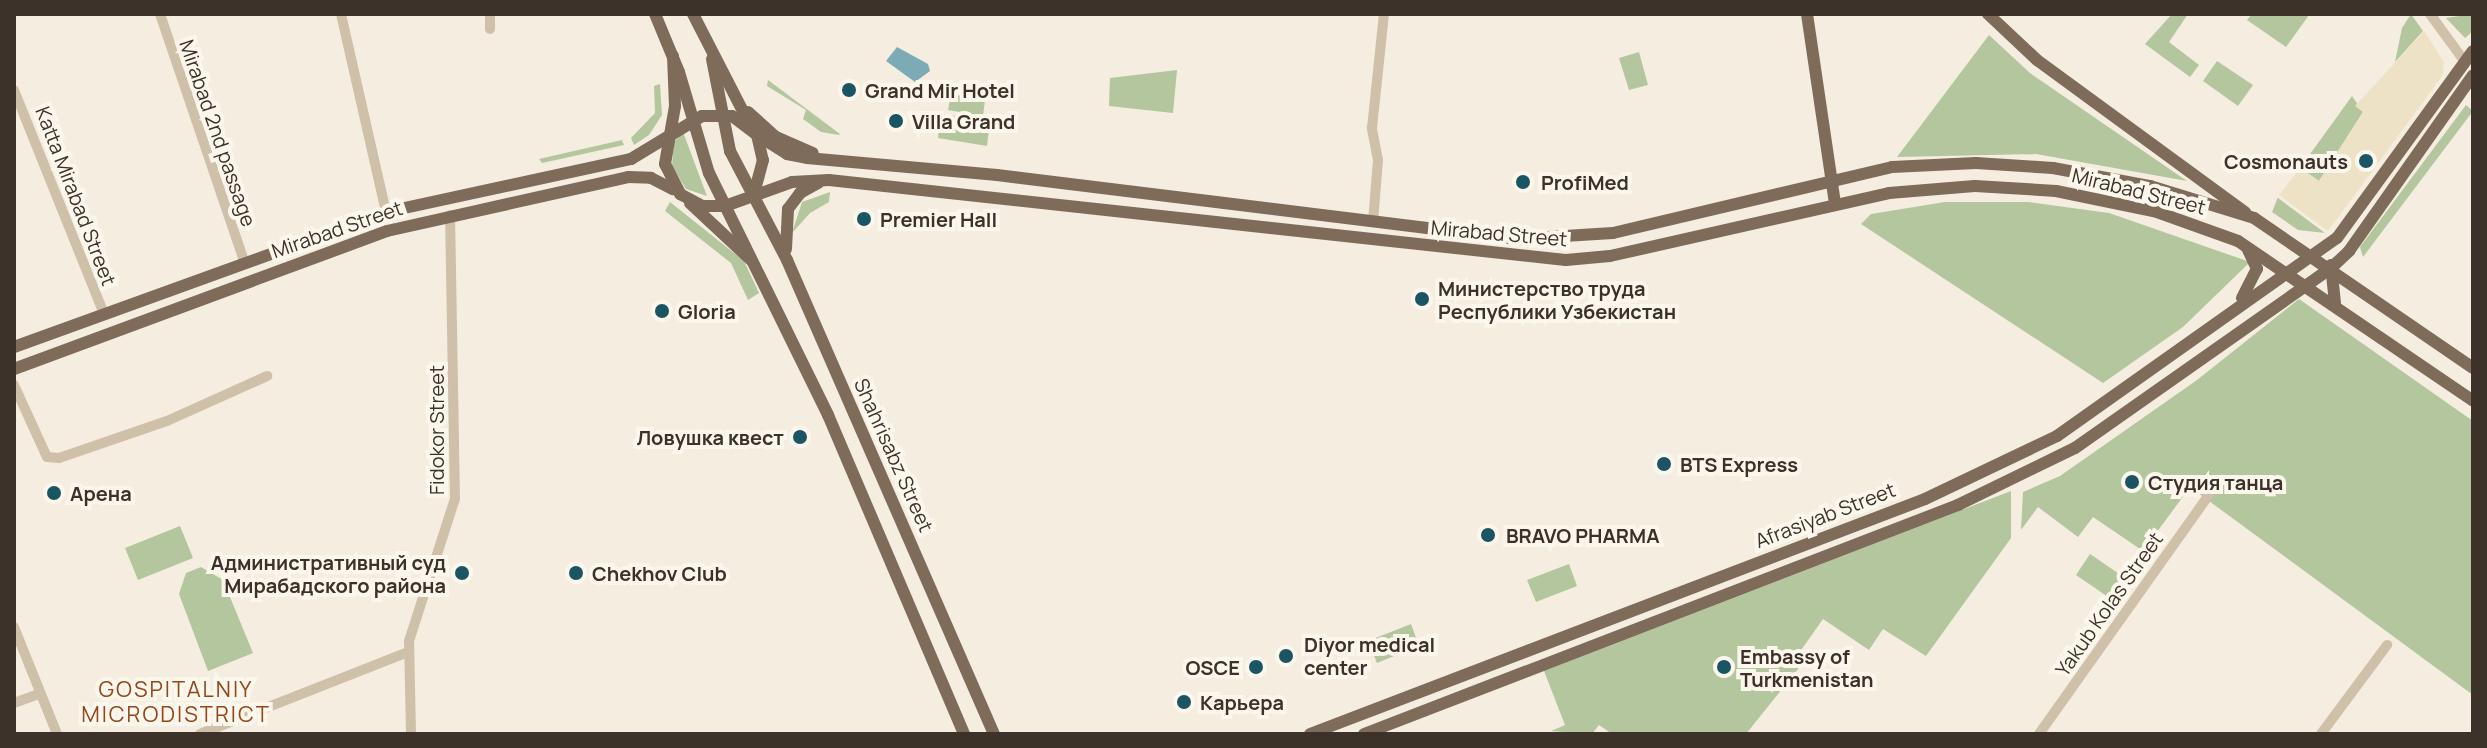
<!DOCTYPE html>
<meta charset="utf-8">
<style>
body{margin:0}
#map{position:relative;width:2487px;height:748px;overflow:hidden;background:#f5eee0;font-family:Manrope,sans-serif}
div>[style]{position:absolute}
[style*='--x']{left:calc(var(--x)*1px);top:calc(var(--y)*1px);width:calc(var(--w)*1px);rotate:calc(var(--a)*1deg)}
.green>*{inset:0;background:#b3c69e}
.plaza>*{inset:0;background:#eee2c6}
.water>*{inset:0;background:#7cabb5}
.minor>*{height:10px;margin:-5px;padding:0 5px;transform-origin:5px;border-radius:5px;background:#cfc0aa}
.major>*{height:12px;margin:-6px;padding:0 6px;transform-origin:6px;border-radius:6px;background:#7f6b5a}
.dots>*{width:22px;height:22px;translate:-50% -50%;box-sizing:border-box;border:4px solid #fcf7ed;border-radius:50%}
span{translate:-50% -50%;white-space:nowrap;text-align:center;line-height:1.15;-webkit-text-stroke:8px #fcf7ed;paint-order:stroke}
.poi-label{font-size:20px;color:#3c322a;font-weight:700}
.left{translate:0 -50%;text-align:left}
.right{translate:-100% -50%;text-align:right}
.street-label{font-size:20px;color:#3c322a}
.neighbourhood-label{font-size:22px;color:#93471b;letter-spacing:2px}
.frame{position:absolute;inset:0;border:16px solid #3c322a;pointer-events:none}
</style>
<div id="map">
<div class="green">
<div style="clip-path:polygon(2172px 14px,2188px 14px,2169px 42px,2199px 65px,2190px 77px,2145px 44px)"></div>
<div style="clip-path:polygon(2252px 14px,2302px 14px,2309px 15px,2286px 47px,2247px 20px)"></div>
<div style="clip-path:polygon(2411px 14px,2423px 31px,2395px 62px,2402px 28px)"></div>
<div style="clip-path:polygon(2473px 14px,2473px 31px,2465px 38px,2446px 18px)"></div>
<div style="clip-path:polygon(1989px 35px,2030px 73px,2187px 181px,2036px 154px,1897px 157px)"></div>
<div style="clip-path:polygon(1639px 52px,1648px 85px,1629px 90px,1619px 58px)"></div>
<div style="clip-path:polygon(2217px 61px,2253px 85px,2238px 106px,2203px 81px)"></div>
<div style="clip-path:polygon(1177px 70px,1173px 113px,1109px 106px,1110px 78px)"></div>
<div style="clip-path:polygon(768px 80px,840px 134px,839px 135px,821px 132px,803px 119px,806px 110px,767px 86px)"></div>
<div style="clip-path:polygon(660px 84px,662px 115px,649px 135px,634px 145px,631px 138px,655px 113px,654px 86px)"></div>
<div style="clip-path:polygon(951px 94px,985px 100px,983px 116px,948px 110px)"></div>
<div style="clip-path:polygon(2352px 96px,2363px 112px,2319px 181px,2300px 168px)"></div>
<div style="clip-path:polygon(2466px 105px,2473px 111px,2363px 257px,2360px 247px)"></div>
<div style="clip-path:polygon(941px 114px,990px 121px,987px 146px,938px 138px)"></div>
<div style="clip-path:polygon(683px 132px,707px 196px,686px 189px,672px 166px,674px 142px)"></div>
<div style="clip-path:polygon(622px 140px,624px 145px,542px 163px,539px 159px)"></div>
<div style="clip-path:polygon(830px 192px,829px 202px,810px 213px,792px 233px,802px 202px)"></div>
<div style="clip-path:polygon(2278px 197px,2278px 198px,2325px 233px,2298px 230px,2272px 212px)"></div>
<div style="clip-path:polygon(670px 202px,744px 261px,759px 293px,748px 300px,731px 263px,665px 211px)"></div>
<div style="clip-path:polygon(1945px 202px,2028px 202px,2109px 213px,2250px 262px,2183px 327px,2103px 383px,1861px 224px,1871px 214px)"></div>
<div style="clip-path:polygon(2299px 299px,2473px 421px,2473px 695px,2190px 487px,2143px 551px,2093px 517px,2078px 537px,2038px 507px,2021px 530px,2023px 492px,2060px 476px,2197px 380px)"></div>
<div style="clip-path:polygon(2011px 491px,2011px 538px,1926px 656px,1883px 629px,1869px 650px,1823px 619px,1799px 653px,1798px 669px,1746px 734px,1612px 734px,1599px 725px,1592px 734px,1551px 731px,1565px 725px,1544px 671px)"></div>
<div style="clip-path:polygon(180px 526px,193px 558px,138px 580px,125px 548px)"></div>
<div style="clip-path:polygon(2090px 554px,2131px 582px,2117px 603px,2076px 575px)"></div>
<div style="clip-path:polygon(1569px 564px,1577px 586px,1536px 602px,1527px 580px)"></div>
<div style="clip-path:polygon(201px 567px,223px 580px,253px 653px,208px 671px,179px 594px,186px 573px)"></div>
<div style="clip-path:polygon(1411px 624px,1419px 646px,1377px 663px,1368px 641px)"></div>
</div>
<div class="plaza">
<div style="clip-path:polygon(2424px 31px,2444px 62px,2443px 75px,2328px 231px,2279px 195px,2300px 168px,2319px 181px,2363px 112px,2355px 106px)"></div>
</div>
<div class="water">
<div style="clip-path:polygon(897px 47px,928px 64px,930px 71px,915px 82px,886px 61px)"></div>
</div>
<div class="minor">
<div style="--x:160;--y:14;--w:263;--a:71.2"></div>
<div style="--x:341;--y:14;--w:203;--a:77.2"></div>
<div style="--x:490;--y:14;--w:15;--a:90"></div>
<div style="--x:2430;--y:14;--w:59;--a:53.9"></div>
<div style="--x:14;--y:90;--w:241;--a:68.1"></div>
<div style="--x:1373;--y:222;--w:62;--a:-85.4"></div>
<div style="--x:1378;--y:160;--w:33;--a:-101"></div>
<div style="--x:1372;--y:128;--w:115;--a:-84"></div>
<div style="--x:14;--y:385;--w:79;--a:65.4"></div>
<div style="--x:47;--y:457;--w:12;--a:5"></div>
<div style="--x:59;--y:458;--w:114;--a:-18.9"></div>
<div style="--x:167;--y:421;--w:110;--a:-24.2"></div>
<div style="--x:14;--y:627;--w:115;--a:68.1"></div>
<div style="--x:14;--y:703;--w:27;--a:-20"></div>
<div style="--x:200;--y:734;--w:224;--a:-21.5"></div>
<div style="--x:411;--y:734;--w:93;--a:-91.2"></div>
<div style="--x:409;--y:641;--w:149;--a:-72.1"></div>
<div style="--x:455;--y:499;--w:284;--a:-91"></div>
<div style="--x:2039;--y:734;--w:293;--a:-54.6"></div>
<div style="--x:2321;--y:734;--w:111;--a:-53.4"></div>
</div>
<div class="major">
<div style="--x:655;--y:14;--w:63;--a:67.5"></div>
<div style="--x:679;--y:72;--w:105;--a:73.5"></div>
<div style="--x:709;--y:173;--w:270;--a:63.8"></div>
<div style="--x:828;--y:415;--w:347;--a:66.9"></div>
<div style="--x:693;--y:14;--w:125;--a:62.8"></div>
<div style="--x:1807;--y:14;--w:192;--a:81.6"></div>
<div style="--x:1988;--y:14;--w:67;--a:43.2"></div>
<div style="--x:2037;--y:60;--w:258;--a:36.2"></div>
<div style="--x:673;--y:56;--w:50;--a:87.7"></div>
<div style="--x:675;--y:106;--w:59;--a:99.8"></div>
<div style="--x:665;--y:164;--w:34;--a:63"></div>
<div style="--x:680;--y:194;--w:26;--a:28"></div>
<div style="--x:703;--y:206;--w:22;--a:0"></div>
<div style="--x:725;--y:206;--w:71;--a:-19.7"></div>
<div style="--x:792;--y:182;--w:37;--a:-3"></div>
<div style="--x:829;--y:180;--w:741;--a:6.2"></div>
<div style="--x:1566;--y:260;--w:44;--a:-5.2"></div>
<div style="--x:1610;--y:256;--w:286;--a:-12.7"></div>
<div style="--x:1889;--y:193;--w:86;--a:-4.7"></div>
<div style="--x:1975;--y:186;--w:81;--a:3.5"></div>
<div style="--x:2056;--y:191;--w:103;--a:11.7"></div>
<div style="--x:2157;--y:212;--w:86;--a:19.7"></div>
<div style="--x:2238;--y:241;--w:284;--a:34.2"></div>
<div style="--x:712;--y:59;--w:94;--a:78.9"></div>
<div style="--x:730;--y:151;--w:123;--a:62.4"></div>
<div style="--x:787;--y:260;--w:517;--a:66.41"></div>
<div style="--x:748;--y:112;--w:38;--a:42"></div>
<div style="--x:776;--y:137;--w:40;--a:23.4"></div>
<div style="--x:757;--y:135;--w:36;--a:32"></div>
<div style="--x:787;--y:154;--w:20;--a:11"></div>
<div style="--x:807;--y:158;--w:191;--a:5.1"></div>
<div style="--x:997;--y:175;--w:523;--a:7.03"></div>
<div style="--x:1516;--y:239;--w:97;--a:-3.5"></div>
<div style="--x:1613;--y:233;--w:287;--a:-13.3"></div>
<div style="--x:1892;--y:167;--w:84;--a:-2.7"></div>
<div style="--x:1976;--y:163;--w:77;--a:3.7"></div>
<div style="--x:2053;--y:168;--w:99;--a:10.5"></div>
<div style="--x:2150;--y:186;--w:109;--a:17.1"></div>
<div style="--x:2254;--y:218;--w:265;--a:34.4"></div>
<div style="--x:690;--y:203;--w:83;--a:43.1"></div>
<div style="--x:786;--y:249;--w:40;--a:-87.1"></div>
<div style="--x:788;--y:209;--w:20;--a:-53"></div>
<div style="--x:800;--y:193;--w:21;--a:-29"></div>
<div style="--x:2331;--y:265;--w:38;--a:84"></div>
<div style="--x:2242;--y:298;--w:33;--a:-63"></div>
<div style="--x:2257;--y:269;--w:23;--a:-115"></div>
<div style="--x:14;--y:347;--w:396;--a:-19.9"></div>
<div style="--x:386;--y:212;--w:251;--a:-12.2"></div>
<div style="--x:631;--y:159;--w:83;--a:-31.2"></div>
<div style="--x:702;--y:116;--w:30;--a:0"></div>
<div style="--x:732;--y:116;--w:31;--a:37"></div>
<div style="--x:757;--y:135;--w:26;--a:77"></div>
<div style="--x:763;--y:160;--w:35;--a:105"></div>
<div style="--x:14;--y:369;--w:398;--a:-20.3"></div>
<div style="--x:387;--y:231;--w:247;--a:-12.6"></div>
<div style="--x:628;--y:177;--w:23;--a:2"></div>
<div style="--x:651;--y:178;--w:25;--a:27"></div>
<div style="--x:1310;--y:734;--w:658;--a:-20.91"></div>
<div style="--x:1925;--y:499;--w:146;--a:-25.5"></div>
<div style="--x:2057;--y:436;--w:343;--a:-35.3"></div>
<div style="--x:2337;--y:238;--w:231;--a:-54"></div>
<div style="--x:1364;--y:734;--w:637;--a:-21.08"></div>
<div style="--x:1958;--y:505;--w:130;--a:-26"></div>
<div style="--x:2075;--y:448;--w:313;--a:-35.1"></div>
<div style="--x:2331;--y:268;--w:25;--a:-43"></div>
<div style="--x:2349;--y:251;--w:215;--a:-54.8"></div>
</div>
<div class="dots">
<div style="left:849px;top:90px;background:#1b5462"></div>
<div style="left:896px;top:121px;background:#1b5462"></div>
<div style="left:2366px;top:161px;background:#1b5462"></div>
<div style="left:1523px;top:182px;background:#1b5462"></div>
<div style="left:864px;top:219px;background:#1b5462"></div>
<div style="left:1422px;top:299px;background:#1b5462"></div>
<div style="left:662px;top:311px;background:#1b5462"></div>
<div style="left:800px;top:437px;background:#1b5462"></div>
<div style="left:1664px;top:464px;background:#1b5462"></div>
<div style="left:2132px;top:482px;background:#1b5462"></div>
<div style="left:54px;top:493px;background:#1b5462"></div>
<div style="left:1488px;top:535px;background:#1b5462"></div>
<div style="left:462px;top:573px;background:#1b5462"></div>
<div style="left:576px;top:573px;background:#1b5462"></div>
<div style="left:1286px;top:656px;background:#1b5462"></div>
<div style="left:1256px;top:667px;background:#1b5462"></div>
<div style="left:1724px;top:667px;background:#1b5462"></div>
<div style="left:1184px;top:702px;background:#1b5462"></div>
</div>
<div class="poi-label">
<span class="left" style="left:865px;top:90px">Grand Mir Hotel</span>
<span class="left" style="left:912px;top:121px">Villa Grand</span>
<span class="right" style="left:2348px;top:161px">Cosmonauts</span>
<span class="left" style="left:1541px;top:182px">ProfiMed</span>
<span class="left" style="left:880px;top:219px">Premier Hall</span>
<span class="left" style="left:1438px;top:300px">Министерство труда<br>Республики Узбекистан</span>
<span class="left" style="left:678px;top:311px">Gloria</span>
<span class="right" style="left:784px;top:437px">Ловушка квест</span>
<span class="left" style="left:1680px;top:464px">BTS Express</span>
<span class="left" style="left:2148px;top:482px">Студия танца</span>
<span class="left" style="left:70px;top:493px">Арена</span>
<span class="left" style="left:1506px;top:535px">BRAVO PHARMA</span>
<span class="right" style="left:446px;top:574px">Административный суд<br>Мирабадского района</span>
<span class="left" style="left:592px;top:573px">Chekhov Club</span>
<span class="left" style="left:1304px;top:656px">Diyor medical<br>center</span>
<span class="left" style="left:1740px;top:668px">Embassy of<br>Turkmenistan</span>
<span class="right" style="left:1240px;top:667px">OSCE</span>
<span class="left" style="left:1200px;top:702px">Карьера</span>
</div>
<div class="street-label">
<span style="left:218px;top:133px;rotate:71deg">Mirabad 2nd passage</span>
<span style="left:2139px;top:191px;rotate:14deg">Mirabad Street</span>
<span style="left:76px;top:196px;rotate:69deg">Katta Mirabad Street</span>
<span style="left:337px;top:229px;rotate:-19deg">Mirabad Street</span>
<span style="left:1499px;top:233px;rotate:5deg">Mirabad Street</span>
<span style="left:436px;top:430px;rotate:-90deg">Fidokor Street</span>
<span style="left:894px;top:455px;rotate:66deg">Shahrisabz Street</span>
<span style="left:1825px;top:515px;rotate:-21deg">Afrasiyab Street</span>
<span style="left:2109px;top:604px;rotate:-55deg">Yakub Kolas Street</span>
</div>
<div class="neighbourhood-label">
<span style="left:176px;top:702px">GOSPITALNIY<br>MICRODISTRICT</span>
</div>
<div class="frame"></div>
</div>
